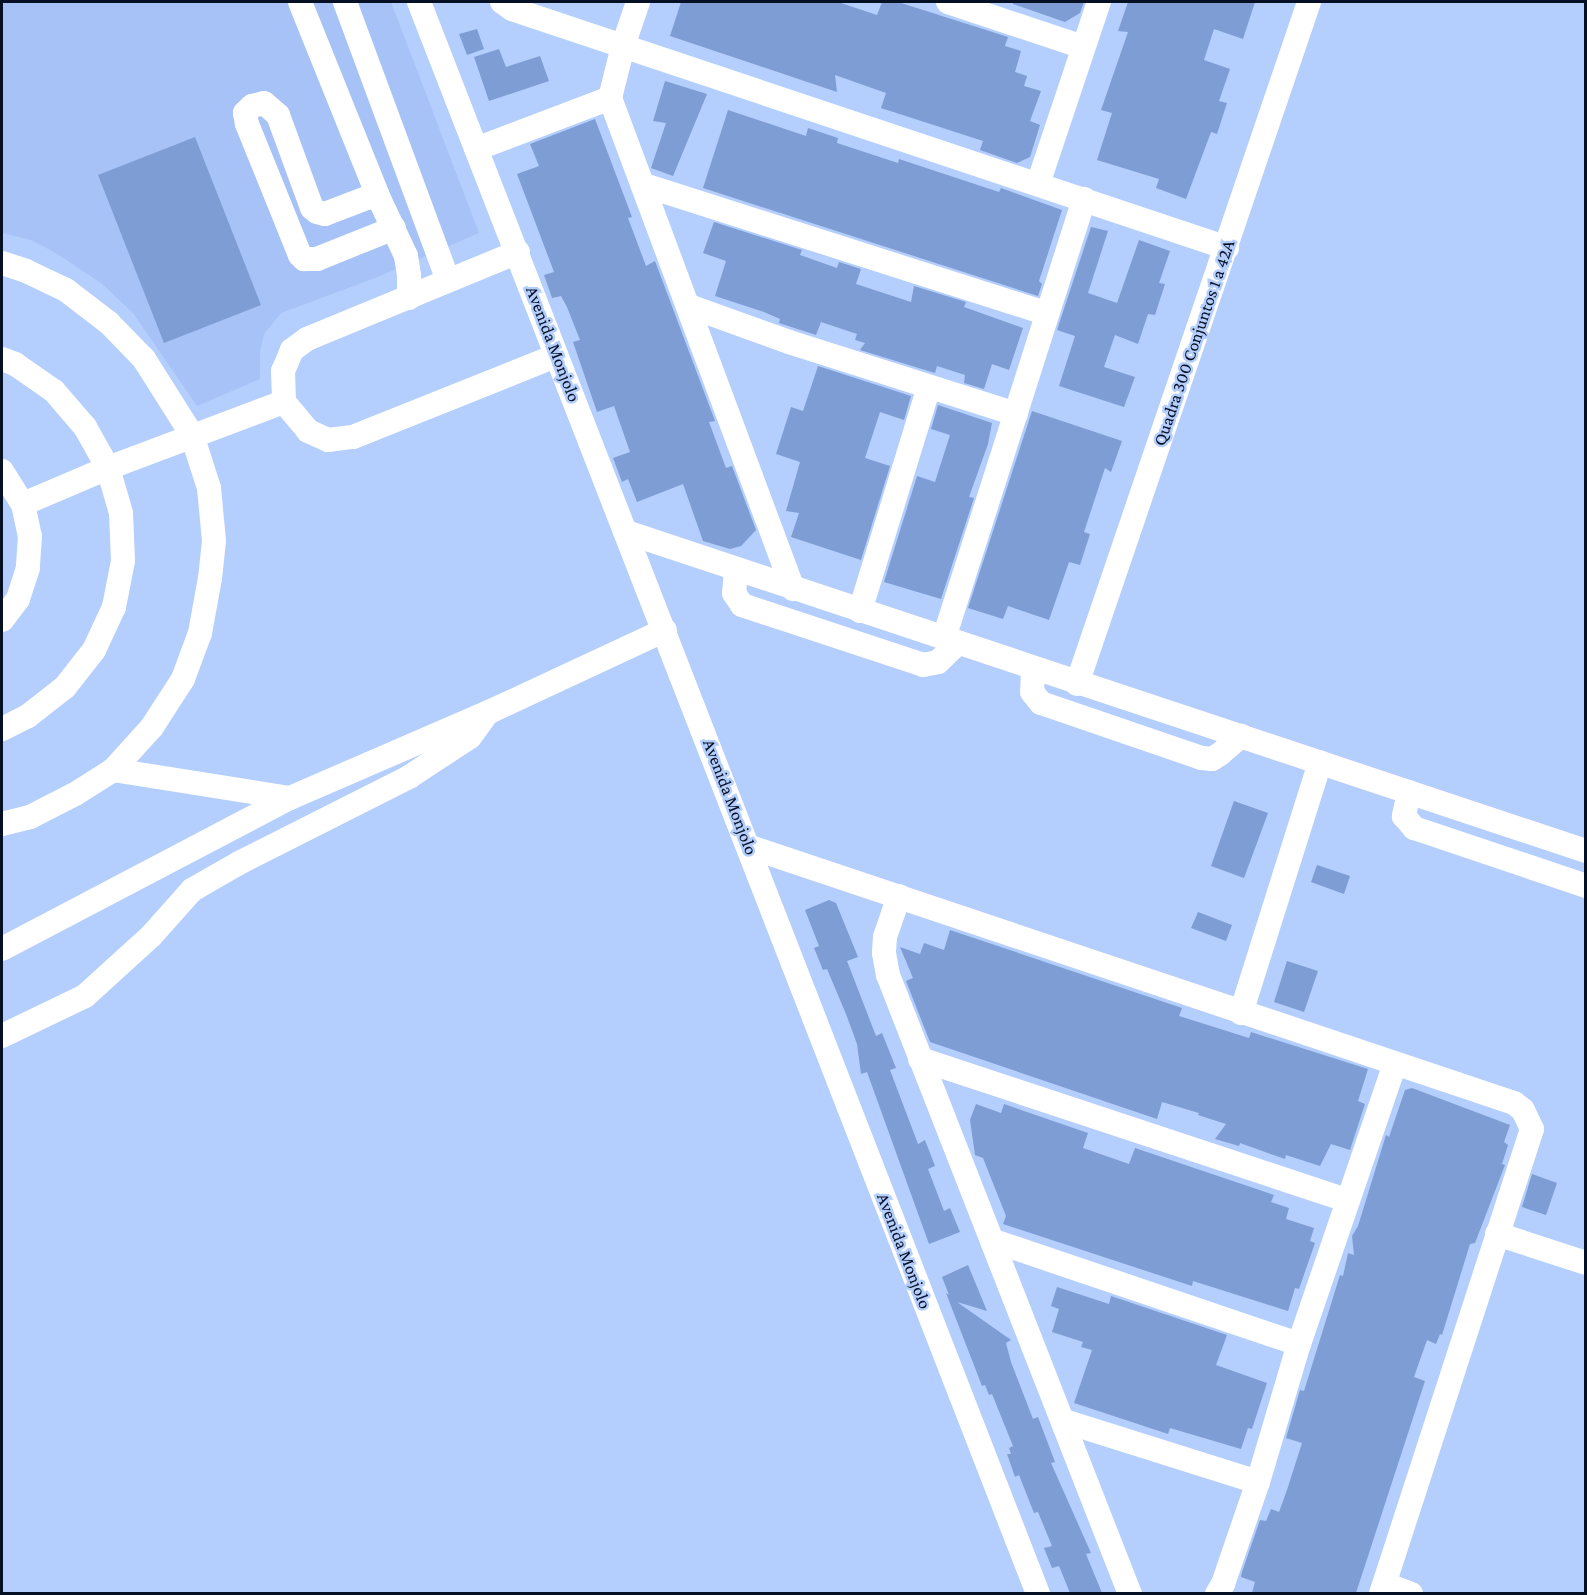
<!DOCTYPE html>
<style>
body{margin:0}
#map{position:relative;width:1587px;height:1595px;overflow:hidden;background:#b4cefd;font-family:"Crimson Pro",serif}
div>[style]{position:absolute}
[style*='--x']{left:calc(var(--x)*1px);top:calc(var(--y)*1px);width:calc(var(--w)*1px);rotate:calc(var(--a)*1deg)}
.built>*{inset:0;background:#a7c2f6}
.building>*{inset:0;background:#7e9dd4}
.minor>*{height:24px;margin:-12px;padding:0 12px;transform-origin:12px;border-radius:12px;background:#fff}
span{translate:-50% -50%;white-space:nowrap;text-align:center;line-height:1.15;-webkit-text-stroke:5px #b4cefd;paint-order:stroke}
.street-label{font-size:18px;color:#061024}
.frame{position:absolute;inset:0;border:3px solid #061024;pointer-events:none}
</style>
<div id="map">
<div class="built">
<div style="clip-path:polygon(2px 2px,391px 2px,479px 233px,375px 278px,281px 313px,264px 334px,260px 352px,260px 379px,197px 406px,133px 313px,101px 283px,56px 253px,31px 240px,2px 233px)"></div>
</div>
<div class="building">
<div style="clip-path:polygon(681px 2px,838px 2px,877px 15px,882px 2px,898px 2px,1008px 37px,1005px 46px,1021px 51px,1015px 72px,1027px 76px,1024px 86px,1041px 91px,1030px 121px,1040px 125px,1030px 157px,1017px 163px,980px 150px,983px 141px,881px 108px,886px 93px,835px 75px,837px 92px,670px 36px)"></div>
<div style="clip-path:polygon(1013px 2px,1084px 2px,1080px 13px,1065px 22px,1013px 4px)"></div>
<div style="clip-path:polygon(1128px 2px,1255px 2px,1243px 39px,1214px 29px,1204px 60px,1230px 69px,1219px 101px,1227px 103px,1217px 134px,1211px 132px,1186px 199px,1156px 188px,1159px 179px,1097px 160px,1112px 113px,1101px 110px,1128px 32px,1118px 31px)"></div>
<div style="clip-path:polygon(477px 29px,484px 49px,467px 55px,459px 34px)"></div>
<div style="clip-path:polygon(499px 49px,506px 67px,540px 56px,549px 81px,489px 101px,474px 57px)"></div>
<div style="clip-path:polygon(665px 81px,707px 94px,673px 176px,651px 168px,666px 123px,653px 121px)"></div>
<div style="clip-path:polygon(728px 110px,806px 136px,808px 128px,838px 138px,837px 143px,898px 163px,899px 159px,999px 192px,1001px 188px,1062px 210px,1039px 281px,1042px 284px,1038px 296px,703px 188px)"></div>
<div style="clip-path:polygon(595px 119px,632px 217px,628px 218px,646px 266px,655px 261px,715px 421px,709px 422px,726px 468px,732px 466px,756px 530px,741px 546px,730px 549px,703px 541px,683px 484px,637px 502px,628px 479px,622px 482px,613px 458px,630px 452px,614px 406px,597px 412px,573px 342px,580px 340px,567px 307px,561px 296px,552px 298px,544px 275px,554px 272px,517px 174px,539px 166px,530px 144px)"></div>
<div style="clip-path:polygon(195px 137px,261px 305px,164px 343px,98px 175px)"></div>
<div style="clip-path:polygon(714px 222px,802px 250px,800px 255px,837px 268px,839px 262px,861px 269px,856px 284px,911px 302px,914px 286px,966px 302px,964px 307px,1023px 328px,1009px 370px,992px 364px,984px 389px,964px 383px,965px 375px,937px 366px,935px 373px,860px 350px,865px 343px,855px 340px,857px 334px,821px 322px,816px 335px,779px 323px,780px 319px,764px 312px,715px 296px,726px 261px,703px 253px)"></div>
<div style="clip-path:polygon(1091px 227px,1108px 231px,1088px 293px,1117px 303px,1139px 240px,1170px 251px,1159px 283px,1165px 284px,1155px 315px,1148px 314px,1138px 344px,1115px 335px,1104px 367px,1135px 377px,1124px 407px,1059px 386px,1075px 336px,1057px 330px)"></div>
<div style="clip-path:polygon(818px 366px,911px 396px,904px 420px,880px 412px,865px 458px,890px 466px,861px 560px,791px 537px,799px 513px,786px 511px,800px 462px,776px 454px,791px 407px,803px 411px)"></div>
<div style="clip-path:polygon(938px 405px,992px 423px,988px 444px,969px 497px,974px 498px,941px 599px,884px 582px,917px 476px,935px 482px,950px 435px,931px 429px)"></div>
<div style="clip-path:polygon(1032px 411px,1122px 441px,1111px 472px,1105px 468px,1084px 532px,1090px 534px,1080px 565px,1069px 562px,1049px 620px,1008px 606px,1003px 619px,968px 608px)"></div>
<div style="clip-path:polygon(1234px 801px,1268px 813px,1244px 878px,1211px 866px)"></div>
<div style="clip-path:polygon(1317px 865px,1350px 876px,1344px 894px,1311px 882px)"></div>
<div style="clip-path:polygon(829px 900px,836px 903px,858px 957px,847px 961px,876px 1036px,882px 1033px,896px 1068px,890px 1070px,918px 1144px,925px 1140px,935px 1166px,928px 1169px,944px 1211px,950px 1208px,960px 1232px,929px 1244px,867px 1072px,861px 1074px,857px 1044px,846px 1014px,827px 969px,823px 970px,814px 948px,819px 946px,805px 910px)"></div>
<div style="clip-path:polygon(1198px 912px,1232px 925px,1226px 941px,1191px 928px)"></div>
<div style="clip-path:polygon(950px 930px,1182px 1008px,1179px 1016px,1249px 1038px,1251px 1032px,1368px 1069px,1358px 1101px,1365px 1104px,1350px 1150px,1331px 1144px,1320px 1166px,1286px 1155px,1285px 1159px,1240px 1143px,1239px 1146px,1215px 1139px,1226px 1124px,1198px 1115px,1199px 1113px,1162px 1102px,1157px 1119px,930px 1042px,906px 981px,913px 978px,900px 947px,920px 954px,924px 943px,944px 950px)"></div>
<div style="clip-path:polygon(1287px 961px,1318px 971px,1304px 1012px,1274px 1002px)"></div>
<div style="clip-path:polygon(1412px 1088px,1510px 1125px,1504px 1142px,1508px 1145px,1502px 1164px,1505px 1165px,1475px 1243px,1470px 1244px,1442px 1335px,1440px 1334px,1436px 1344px,1427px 1340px,1414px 1377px,1425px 1381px,1356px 1593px,1252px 1593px,1255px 1582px,1241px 1577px,1242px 1572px,1260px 1520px,1266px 1521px,1271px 1509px,1279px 1512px,1287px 1490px,1302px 1443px,1286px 1438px,1300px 1390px,1304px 1391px,1340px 1275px,1343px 1276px,1348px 1253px,1354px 1255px,1352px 1236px,1358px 1226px,1386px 1135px,1389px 1137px,1405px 1090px)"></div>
<div style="clip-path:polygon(976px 1104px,1001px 1113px,1004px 1104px,1088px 1133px,1083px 1148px,1129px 1164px,1135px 1148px,1274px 1195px,1271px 1202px,1289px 1208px,1286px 1219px,1314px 1228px,1310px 1241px,1315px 1243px,1299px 1289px,1295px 1288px,1288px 1311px,1193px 1281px,1192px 1286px,1003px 1224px,1006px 1216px,983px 1158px,975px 1155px,970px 1120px)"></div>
<div style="clip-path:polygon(1532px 1174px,1557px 1183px,1546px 1215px,1522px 1207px)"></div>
<div style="clip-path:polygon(968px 1265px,987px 1311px,957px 1302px,1011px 1340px,1006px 1343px,1011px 1362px,1033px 1419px,1038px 1417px,1055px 1462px,1051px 1463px,1091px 1553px,1086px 1554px,1102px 1593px,1070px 1593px,1059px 1566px,1052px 1568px,1044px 1548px,1052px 1546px,1038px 1512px,1034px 1513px,1019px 1475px,1015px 1477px,1007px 1454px,1011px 1454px,1009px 1448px,1013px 1446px,992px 1394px,989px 1395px,985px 1385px,982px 1386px,946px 1293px,949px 1295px,942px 1277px)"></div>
<div style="clip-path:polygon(1057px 1287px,1109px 1304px,1111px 1296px,1227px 1335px,1216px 1365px,1267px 1383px,1252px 1429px,1248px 1428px,1241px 1449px,1170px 1428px,1168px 1434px,1074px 1403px,1092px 1350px,1081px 1347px,1083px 1342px,1052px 1332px,1059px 1309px,1051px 1306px)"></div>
</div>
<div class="minor">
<div style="--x:300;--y:2;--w:207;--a:68.1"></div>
<div style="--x:377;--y:194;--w:68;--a:64.9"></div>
<div style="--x:406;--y:256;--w:19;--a:81"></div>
<div style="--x:409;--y:275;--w:23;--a:90"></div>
<div style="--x:345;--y:2;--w:297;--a:69.7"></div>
<div style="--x:419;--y:2;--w:1708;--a:68.75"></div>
<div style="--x:502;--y:2;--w:12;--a:35"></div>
<div style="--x:512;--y:9;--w:754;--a:18.48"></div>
<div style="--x:638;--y:2;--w:46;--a:108.8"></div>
<div style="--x:623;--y:46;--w:54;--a:104"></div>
<div style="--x:610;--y:98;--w:524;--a:69.56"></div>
<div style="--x:948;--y:2;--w:142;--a:18.4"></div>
<div style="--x:476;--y:149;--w:143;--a:-20.8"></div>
<div style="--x:1038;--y:184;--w:192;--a:-71.5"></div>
<div style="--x:644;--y:185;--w:422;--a:17.7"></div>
<div style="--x:377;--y:194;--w:56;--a:159"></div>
<div style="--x:325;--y:214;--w:8;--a:-166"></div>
<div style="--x:317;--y:212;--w:6;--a:-141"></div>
<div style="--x:312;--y:208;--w:99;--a:-110.1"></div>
<div style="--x:278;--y:115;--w:18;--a:-139"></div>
<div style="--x:264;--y:103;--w:12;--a:166"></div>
<div style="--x:252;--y:106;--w:10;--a:135"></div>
<div style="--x:245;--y:113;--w:11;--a:80"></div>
<div style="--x:247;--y:124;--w:141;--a:68"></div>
<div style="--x:300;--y:255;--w:6;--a:45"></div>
<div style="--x:304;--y:259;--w:13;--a:0"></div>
<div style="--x:317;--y:259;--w:83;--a:-21.9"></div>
<div style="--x:518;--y:252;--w:228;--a:157.6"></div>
<div style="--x:307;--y:339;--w:19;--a:144"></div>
<div style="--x:292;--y:350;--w:23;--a:113"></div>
<div style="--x:283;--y:371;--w:31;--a:88"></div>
<div style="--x:284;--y:402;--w:38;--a:50"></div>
<div style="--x:308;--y:431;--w:22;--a:24"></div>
<div style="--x:328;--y:440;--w:25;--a:-7"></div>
<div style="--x:353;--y:437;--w:219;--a:-21.8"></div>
<div style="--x:2;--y:263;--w:25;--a:18"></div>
<div style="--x:26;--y:271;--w:44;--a:25.4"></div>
<div style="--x:66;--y:290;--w:54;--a:37.5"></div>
<div style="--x:109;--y:323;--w:50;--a:45.8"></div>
<div style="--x:144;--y:359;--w:90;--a:57.7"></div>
<div style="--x:192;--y:435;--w:56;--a:72.2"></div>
<div style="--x:209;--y:488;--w:53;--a:84.6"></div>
<div style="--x:214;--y:541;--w:37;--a:96"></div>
<div style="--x:210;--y:578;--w:56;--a:100.3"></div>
<div style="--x:200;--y:633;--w:49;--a:110.3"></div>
<div style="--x:183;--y:679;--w:57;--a:122.9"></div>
<div style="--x:152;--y:727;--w:58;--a:132.2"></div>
<div style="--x:113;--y:770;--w:45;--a:147.7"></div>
<div style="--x:75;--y:794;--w:51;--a:152.9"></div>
<div style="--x:30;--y:817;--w:29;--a:166"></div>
<div style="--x:689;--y:306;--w:106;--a:19.8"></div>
<div style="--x:789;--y:342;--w:238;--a:17.6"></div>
<div style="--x:2;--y:359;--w:14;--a:21"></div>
<div style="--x:15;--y:364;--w:47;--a:34.7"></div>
<div style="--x:54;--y:391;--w:48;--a:49.3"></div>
<div style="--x:85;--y:427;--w:47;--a:60.7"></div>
<div style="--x:108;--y:468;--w:47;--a:73.9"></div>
<div style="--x:121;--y:513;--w:48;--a:87.6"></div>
<div style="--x:123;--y:561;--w:47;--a:101.1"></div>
<div style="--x:114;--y:607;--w:47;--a:114.9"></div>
<div style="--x:94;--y:650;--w:47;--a:128.1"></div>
<div style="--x:65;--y:687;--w:47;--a:141.9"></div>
<div style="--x:28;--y:716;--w:29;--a:153"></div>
<div style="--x:2;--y:471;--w:39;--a:58"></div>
<div style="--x:23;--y:504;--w:33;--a:78"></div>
<div style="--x:30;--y:536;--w:32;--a:94"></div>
<div style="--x:28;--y:568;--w:33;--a:108"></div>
<div style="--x:18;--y:599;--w:26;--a:127"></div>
<div style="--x:23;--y:504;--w:92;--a:-23"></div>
<div style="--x:108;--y:468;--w:188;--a:-20.6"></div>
<div style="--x:626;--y:532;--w:1012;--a:18.38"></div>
<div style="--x:736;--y:571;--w:22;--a:95"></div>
<div style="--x:734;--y:593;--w:14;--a:56"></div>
<div style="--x:742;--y:605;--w:191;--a:18.3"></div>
<div style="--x:923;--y:665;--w:15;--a:-11"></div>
<div style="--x:938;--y:662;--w:28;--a:-44"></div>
<div style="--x:860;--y:611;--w:234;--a:-72.9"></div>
<div style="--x:944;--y:638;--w:461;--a:-72.3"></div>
<div style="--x:1033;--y:668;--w:24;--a:92"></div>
<div style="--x:1032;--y:692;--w:14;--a:51"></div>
<div style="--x:1041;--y:703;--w:170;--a:18.9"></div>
<div style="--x:1202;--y:758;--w:10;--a:6"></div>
<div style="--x:1212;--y:759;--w:9;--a:-32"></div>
<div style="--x:1220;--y:754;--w:28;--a:-41"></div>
<div style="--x:1077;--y:684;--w:720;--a:-71.21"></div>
<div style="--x:113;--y:770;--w:179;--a:9"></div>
<div style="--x:1409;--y:792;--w:25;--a:102"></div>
<div style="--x:1404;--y:816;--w:16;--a:50"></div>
<div style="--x:1414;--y:828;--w:182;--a:18.6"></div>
<div style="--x:750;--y:847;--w:806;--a:18.52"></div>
<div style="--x:1514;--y:1103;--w:11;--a:38"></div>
<div style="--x:1523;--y:1110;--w:21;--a:65"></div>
<div style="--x:1532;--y:1129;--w:489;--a:108"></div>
<div style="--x:899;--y:896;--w:43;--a:108.9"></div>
<div style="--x:885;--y:937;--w:16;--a:94"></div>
<div style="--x:884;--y:953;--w:22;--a:80"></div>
<div style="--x:888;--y:975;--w:665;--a:68.65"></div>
<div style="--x:2;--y:949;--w:325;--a:-27.7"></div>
<div style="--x:290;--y:798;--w:217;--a:-23.4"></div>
<div style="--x:489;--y:712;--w:194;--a:-25"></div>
<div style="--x:1241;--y:1013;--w:263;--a:-72.5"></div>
<div style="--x:2;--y:1036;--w:92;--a:-25.7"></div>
<div style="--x:85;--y:996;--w:89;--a:-42.3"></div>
<div style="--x:151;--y:936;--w:62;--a:-48.3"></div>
<div style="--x:192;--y:890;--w:54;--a:-29.9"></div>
<div style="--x:239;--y:863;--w:191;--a:-26.8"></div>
<div style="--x:409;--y:777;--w:73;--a:-33.3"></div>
<div style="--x:470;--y:737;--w:26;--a:-54"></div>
<div style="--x:920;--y:1059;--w:450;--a:18.3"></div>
<div style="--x:1497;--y:1234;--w:94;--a:18"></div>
<div style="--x:994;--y:1241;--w:322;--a:18.7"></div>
<div style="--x:1064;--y:1421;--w:203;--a:17.5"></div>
<div style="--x:1385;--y:1584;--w:28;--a:21"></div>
<div style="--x:1217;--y:1594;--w:12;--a:-59"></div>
<div style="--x:1223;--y:1584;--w:108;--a:-71.1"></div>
<div style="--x:1258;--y:1482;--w:144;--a:-73.5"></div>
<div style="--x:1299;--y:1344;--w:296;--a:-71.1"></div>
</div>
<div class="street-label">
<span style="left:1194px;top:343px;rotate:-71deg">Quadra 300 Conjuntos 1 a 42A</span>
<span style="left:553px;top:344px;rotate:69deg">Avenida Monjolo</span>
<span style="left:730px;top:797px;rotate:69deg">Avenida Monjolo</span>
<span style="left:904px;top:1251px;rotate:69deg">Avenida Monjolo</span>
</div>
<div class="frame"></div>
</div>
